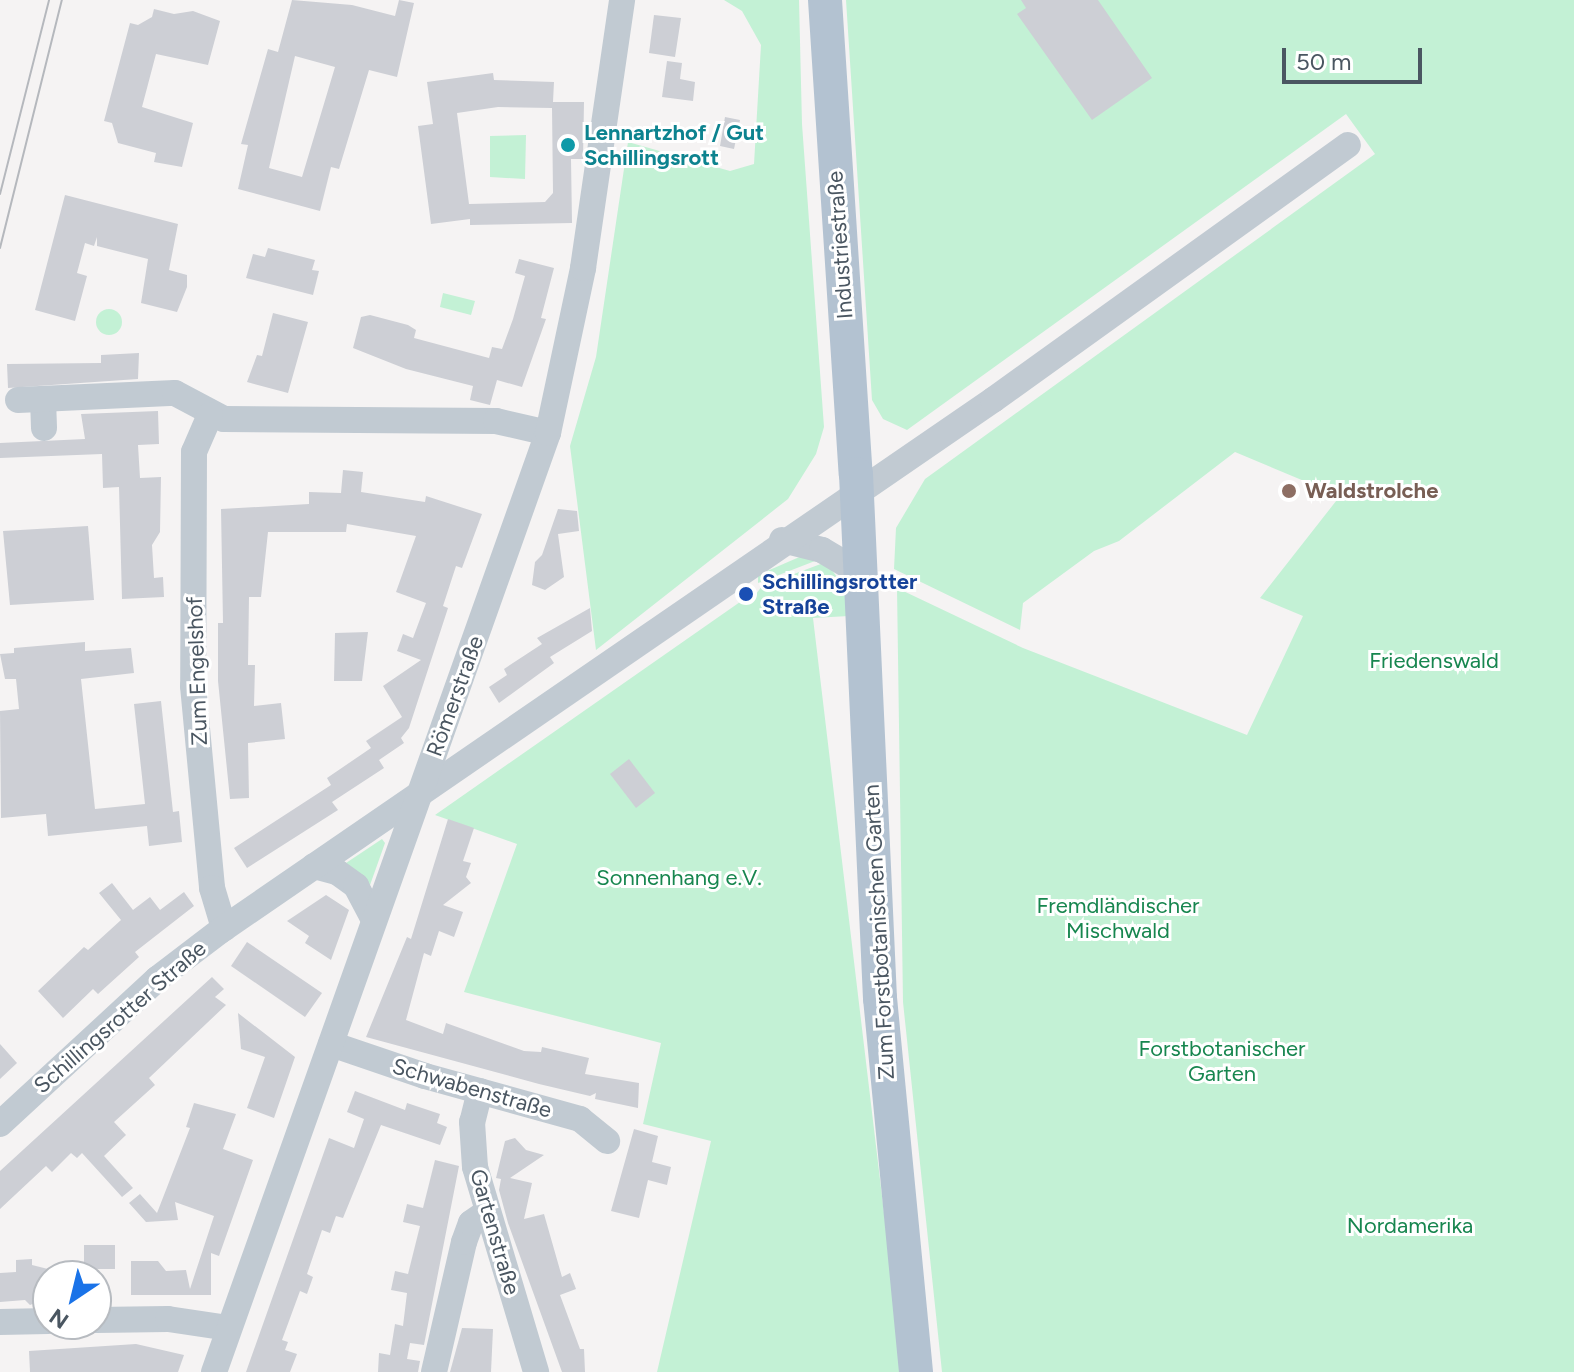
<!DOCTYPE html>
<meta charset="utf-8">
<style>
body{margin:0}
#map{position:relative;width:1574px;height:1372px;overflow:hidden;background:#f5f3f3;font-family:Figtree,sans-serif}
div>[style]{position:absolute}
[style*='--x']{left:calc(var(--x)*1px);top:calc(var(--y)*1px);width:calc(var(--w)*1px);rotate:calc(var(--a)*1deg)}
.green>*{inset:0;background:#c3f1d5}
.round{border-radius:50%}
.building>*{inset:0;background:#cdcfd5}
.minor>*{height:26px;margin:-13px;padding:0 13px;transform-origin:13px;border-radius:13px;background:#c1cad2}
.major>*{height:34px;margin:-17px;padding:0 17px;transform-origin:17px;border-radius:17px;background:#b3c2d1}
.tram>*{height:2px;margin:-1px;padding:0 1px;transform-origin:1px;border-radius:1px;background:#b5b8bd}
.dots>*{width:22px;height:22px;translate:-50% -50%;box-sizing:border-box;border:4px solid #fff;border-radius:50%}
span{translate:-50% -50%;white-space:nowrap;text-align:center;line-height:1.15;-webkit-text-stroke:6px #fff;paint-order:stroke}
.culture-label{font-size:22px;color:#0d838f;font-weight:700}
.left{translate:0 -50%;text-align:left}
.street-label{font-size:22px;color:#4a5661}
.education-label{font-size:22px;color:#785e54;font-weight:700}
.transit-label{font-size:22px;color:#164399;font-weight:700}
.park-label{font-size:22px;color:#17864f}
.north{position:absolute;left:32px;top:1260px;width:80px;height:80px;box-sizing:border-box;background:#fff;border:2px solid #b7bbc0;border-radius:50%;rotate:215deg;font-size:22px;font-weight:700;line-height:32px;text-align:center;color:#4a5661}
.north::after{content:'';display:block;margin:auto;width:28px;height:36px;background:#1a73e8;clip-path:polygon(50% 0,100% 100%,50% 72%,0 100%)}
.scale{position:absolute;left:1282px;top:48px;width:140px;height:36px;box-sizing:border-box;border:4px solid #4a5661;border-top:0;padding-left:10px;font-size:24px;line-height:28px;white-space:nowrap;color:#4a5661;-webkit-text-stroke:6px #fff;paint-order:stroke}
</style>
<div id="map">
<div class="green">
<div style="clip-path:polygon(724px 0,799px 0,802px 124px,824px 427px,816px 454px,788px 499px,596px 650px,570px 446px,596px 357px,628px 142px,730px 171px,754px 164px,761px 45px,742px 11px)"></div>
<div style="clip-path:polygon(846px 0,1574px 0,1574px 1372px,942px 1372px,903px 1002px,897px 588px,1023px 648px,1247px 735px,1303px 616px,1260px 598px,1340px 496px,1235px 452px,1119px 541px,1094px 551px,1023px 603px,1020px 630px,894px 569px,896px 528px,925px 479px,1375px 154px,1346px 114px,907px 430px,883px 419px,872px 400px)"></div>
<div style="clip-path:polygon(526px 135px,525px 179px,490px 177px,490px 136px)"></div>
<div style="clip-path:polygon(443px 293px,475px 301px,471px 315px,440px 307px)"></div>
<div class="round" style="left:96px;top:309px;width:26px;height:26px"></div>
<div style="clip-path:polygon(804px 555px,815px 561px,758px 583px,758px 575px)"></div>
<div style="clip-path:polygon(826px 562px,845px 588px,849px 616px,813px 618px,903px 1372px,657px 1372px,711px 1141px,643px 1124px,661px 1043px,464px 992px,517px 844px,435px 815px,750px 595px,753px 598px,762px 586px)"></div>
<div style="clip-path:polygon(382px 839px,385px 843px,370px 885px,343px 865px)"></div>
</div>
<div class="building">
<div style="clip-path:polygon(evenodd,292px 0,352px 5px,395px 16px,399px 0,414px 3px,397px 77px,369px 70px,339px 169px,331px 167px,320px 211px,238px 189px,248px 145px,241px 144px,268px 49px,278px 52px,292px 0,295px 56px,335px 67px,302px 177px,269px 168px,295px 56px)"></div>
<div style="clip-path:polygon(1021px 0,1098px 0,1152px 78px,1092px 120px,1017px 14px,1026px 8px)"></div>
<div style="clip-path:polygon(154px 9px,174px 14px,193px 11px,220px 21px,208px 65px,156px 54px,142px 107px,193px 123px,182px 167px,154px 162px,156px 153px,118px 143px,112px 123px,104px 121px,130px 23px,138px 25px,152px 17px)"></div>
<div style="clip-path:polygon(654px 15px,681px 18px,675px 57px,649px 53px)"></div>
<div style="clip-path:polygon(667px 61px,682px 63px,680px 79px,695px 82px,693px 101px,662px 97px)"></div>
<div style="clip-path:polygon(evenodd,493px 73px,494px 80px,554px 82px,553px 102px,584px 102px,583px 159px,571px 159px,572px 223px,470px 225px,470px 219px,431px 224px,418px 126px,433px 124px,427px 82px,493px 73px,498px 107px,552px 108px,553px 193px,545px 202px,469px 204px,457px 113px,498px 107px)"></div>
<div style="clip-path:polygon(725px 117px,740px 120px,734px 149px,720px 146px)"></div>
<div style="clip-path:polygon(65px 195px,178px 224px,169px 270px,187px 275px,187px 287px,177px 312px,141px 303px,148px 259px,97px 246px,97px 237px,94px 246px,85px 243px,77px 273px,87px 276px,75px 321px,35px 310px)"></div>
<div style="clip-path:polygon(268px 248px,315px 260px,312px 270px,319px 271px,313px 295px,246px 278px,253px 254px,265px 257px)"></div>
<div style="clip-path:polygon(519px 259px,554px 268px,541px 318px,546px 319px,522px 387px,497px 380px,490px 405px,470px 400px,473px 386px,406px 369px,353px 348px,361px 317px,370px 315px,408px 325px,416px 330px,414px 338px,489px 358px,492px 347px,502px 349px,513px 319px,525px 276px,515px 273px)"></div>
<div style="clip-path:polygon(273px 313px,308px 322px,288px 393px,247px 382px,257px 355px,262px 356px)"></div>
<div style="clip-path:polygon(139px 353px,138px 379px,8px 388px,7px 364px,101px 363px,101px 355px)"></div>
<div style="clip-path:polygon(158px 411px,159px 444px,138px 445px,140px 478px,161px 477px,160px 532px,152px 545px,154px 578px,163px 577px,164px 597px,122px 599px,119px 487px,103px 488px,102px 454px,0 458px,0 443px,85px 439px,81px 414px)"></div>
<div style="clip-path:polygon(343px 470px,363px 472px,361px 492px,425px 502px,426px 496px,482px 514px,462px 568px,456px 566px,443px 606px,448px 608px,409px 728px,401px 738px,404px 743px,379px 760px,384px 768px,332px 802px,338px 810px,247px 868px,234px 848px,331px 785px,327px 778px,371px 748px,366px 741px,402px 717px,383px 686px,421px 660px,397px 651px,403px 634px,413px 638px,426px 603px,396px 592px,416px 536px,347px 524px,346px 532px,268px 532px,261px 597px,249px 597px,248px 665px,255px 665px,254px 706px,281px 703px,285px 739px,248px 743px,249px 798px,230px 799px,218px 681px,218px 623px,223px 623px,221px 509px,309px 504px,309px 492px,341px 493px)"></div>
<div style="clip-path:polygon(558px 509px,577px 511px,579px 531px,558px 534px,564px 577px,545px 590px,532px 585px,535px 562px,542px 555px)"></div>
<div style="clip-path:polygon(88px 526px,94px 600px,10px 605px,3px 531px)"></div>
<div style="clip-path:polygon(590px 608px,592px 631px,550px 657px,554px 663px,499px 703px,489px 687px,507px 675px,504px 669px,542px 644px,537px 638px)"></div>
<div style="clip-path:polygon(368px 632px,362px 681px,334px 681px,335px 633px)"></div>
<div style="clip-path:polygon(85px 642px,85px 651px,131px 648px,134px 673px,81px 679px,95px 809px,145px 804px,134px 704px,161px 701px,173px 812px,179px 811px,182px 842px,149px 846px,147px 826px,48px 836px,46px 814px,1px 818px,0 711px,19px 709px,16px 679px,5px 679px,0 654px,14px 653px,14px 648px)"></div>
<div style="clip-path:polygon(629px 759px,655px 793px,636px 808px,610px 774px)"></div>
<div style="clip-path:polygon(448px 819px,474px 828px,463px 861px,471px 863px,466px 877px,471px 883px,443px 905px,463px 912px,454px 937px,439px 931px,431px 956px,424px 953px,406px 1020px,443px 1034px,446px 1023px,524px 1051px,541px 1052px,542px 1047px,589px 1058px,585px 1074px,639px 1083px,638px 1108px,595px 1099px,596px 1093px,590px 1096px,539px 1084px,366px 1037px,407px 937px,411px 939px)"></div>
<div style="clip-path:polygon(112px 883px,133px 910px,150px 897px,160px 910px,184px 892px,194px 906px,135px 952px,139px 957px,98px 994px,93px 989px,63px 1018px,38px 991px,84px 947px,88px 950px,121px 920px,99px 893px)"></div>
<div style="clip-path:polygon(326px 895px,349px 910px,331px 960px,305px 943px,309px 936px,287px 921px)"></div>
<div style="clip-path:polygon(247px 942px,322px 993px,305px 1017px,231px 966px)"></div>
<div style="clip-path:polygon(212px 977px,224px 989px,215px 997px,226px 1005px,149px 1078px,155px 1085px,114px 1122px,126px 1135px,104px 1156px,133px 1188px,122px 1197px,82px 1153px,77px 1158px,71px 1153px,52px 1172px,46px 1166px,0 1209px,0 1171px)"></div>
<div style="clip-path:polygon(238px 1013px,295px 1057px,274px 1118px,247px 1108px,265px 1057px,241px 1049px)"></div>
<div style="clip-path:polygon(0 1044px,17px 1063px,0 1079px)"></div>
<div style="clip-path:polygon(355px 1091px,405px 1110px,407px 1103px,440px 1114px,437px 1123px,447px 1127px,440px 1145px,381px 1125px,343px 1218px,336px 1216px,330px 1233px,322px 1230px,307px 1274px,313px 1277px,307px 1294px,300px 1291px,282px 1340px,288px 1342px,285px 1350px,297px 1354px,290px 1372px,246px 1372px,329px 1138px,354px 1148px,364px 1119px,347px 1112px)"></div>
<div style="clip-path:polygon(194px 1103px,236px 1114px,223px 1149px,253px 1160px,219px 1256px,211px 1253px,211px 1295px,131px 1295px,131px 1261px,158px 1261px,166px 1271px,186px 1270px,190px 1289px,214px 1216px,175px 1202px,178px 1220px,146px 1222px,129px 1203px,140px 1194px,157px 1213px,190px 1128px,186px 1127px)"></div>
<div style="clip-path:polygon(634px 1129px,658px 1136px,652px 1162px,671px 1167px,667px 1185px,648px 1180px,639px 1218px,611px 1211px)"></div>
<div style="clip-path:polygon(515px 1138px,526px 1150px,544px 1155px,510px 1178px,532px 1183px,524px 1219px,544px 1214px,562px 1277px,570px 1273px,576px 1289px,560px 1295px,580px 1349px,584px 1349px,585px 1372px,562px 1372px,508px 1223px,499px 1190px,501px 1179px,496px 1178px,505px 1141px)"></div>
<div style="clip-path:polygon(435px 1160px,459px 1166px,424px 1345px,410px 1343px,407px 1359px,420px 1361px,418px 1372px,378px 1372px,379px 1353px,390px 1355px,395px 1324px,403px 1326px,407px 1293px,391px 1290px,395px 1271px,408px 1274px,420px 1226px,403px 1222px,407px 1204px,423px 1208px)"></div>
<div style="clip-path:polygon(84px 1245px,115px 1245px,115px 1269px,84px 1269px)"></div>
<div style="clip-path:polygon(32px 1259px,32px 1265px,48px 1269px,48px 1298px,30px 1305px,25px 1300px,0 1302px,0 1273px,16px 1272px,16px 1260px)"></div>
<div style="clip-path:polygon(462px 1328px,493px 1329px,491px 1372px,450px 1372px)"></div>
<div style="clip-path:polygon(136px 1344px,184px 1355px,178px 1372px,30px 1372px,29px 1351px)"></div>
</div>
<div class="minor">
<div style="--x:43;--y:399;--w:29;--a:88"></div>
<div style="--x:18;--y:400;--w:157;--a:-2.6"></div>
<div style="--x:175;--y:393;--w:55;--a:28"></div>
<div style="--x:224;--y:419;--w:272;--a:0.4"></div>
<div style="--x:496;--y:421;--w:53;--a:13"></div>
<div style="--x:210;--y:415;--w:40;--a:113.4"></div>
<div style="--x:194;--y:452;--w:234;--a:90.2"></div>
<div style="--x:193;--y:686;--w:203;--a:84.6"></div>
<div style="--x:212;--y:888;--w:42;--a:73.3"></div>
<div style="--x:782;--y:540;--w:41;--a:14"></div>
<div style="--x:822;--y:550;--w:43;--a:30.7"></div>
<div style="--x:314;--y:866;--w:24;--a:15"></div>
<div style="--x:337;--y:872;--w:24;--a:36"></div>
<div style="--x:356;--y:886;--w:38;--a:62"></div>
<div style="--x:331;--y:1044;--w:99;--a:18.8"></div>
<div style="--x:425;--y:1076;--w:161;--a:15.5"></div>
<div style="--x:580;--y:1119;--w:35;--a:39"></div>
<div style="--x:480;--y:1091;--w:32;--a:104"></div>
<div style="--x:472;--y:1122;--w:45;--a:86.2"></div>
<div style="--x:475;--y:1167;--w:214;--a:73.4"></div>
<div style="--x:0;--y:1124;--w:214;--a:-42.7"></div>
<div style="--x:157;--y:979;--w:79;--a:-37.3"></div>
<div style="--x:220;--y:931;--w:938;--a:-34.49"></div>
<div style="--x:993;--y:400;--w:437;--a:-35.7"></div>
<div style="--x:96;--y:1320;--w:72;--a:-0.8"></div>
<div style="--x:168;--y:1319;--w:61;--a:8.5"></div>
<div style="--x:0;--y:1322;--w:48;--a:-1.2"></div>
<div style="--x:214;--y:1372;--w:997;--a:-70.42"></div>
<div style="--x:548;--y:433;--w:169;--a:-78"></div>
<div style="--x:583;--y:268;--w:271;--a:-81.7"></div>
<div style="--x:434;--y:1372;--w:133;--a:-77"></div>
<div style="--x:464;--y:1242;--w:20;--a:-70"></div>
<div style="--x:471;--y:1223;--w:19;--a:-35"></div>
</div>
<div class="major">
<div style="--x:825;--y:0;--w:475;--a:86.3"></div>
<div style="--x:856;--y:474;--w:525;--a:87.38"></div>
<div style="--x:880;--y:998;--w:376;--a:84.5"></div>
</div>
<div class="tram">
<div style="--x:0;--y:194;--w:200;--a:-75.8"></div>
<div style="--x:0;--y:248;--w:256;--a:-76"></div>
</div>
<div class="dots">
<div style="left:568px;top:145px;background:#0f9aa8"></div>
<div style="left:1289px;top:491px;background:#8d6e63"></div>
<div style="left:746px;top:594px;background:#1a4fb4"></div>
</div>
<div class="culture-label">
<span class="left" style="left:584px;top:145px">Lennartzhof / Gut<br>Schillingsrott</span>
</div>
<div class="street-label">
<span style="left:840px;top:245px;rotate:-94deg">Industriestraße</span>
<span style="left:197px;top:671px;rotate:-92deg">Zum Engelshof</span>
<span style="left:455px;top:696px;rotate:-70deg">Römerstraße</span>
<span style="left:879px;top:932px;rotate:-93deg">Zum Forstbotanischen Garten</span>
<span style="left:120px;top:1017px;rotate:-41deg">Schillingsrotter Straße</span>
<span style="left:472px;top:1088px;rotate:16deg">Schwabenstraße</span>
<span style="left:495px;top:1232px;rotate:74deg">Gartenstraße</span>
</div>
<div class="education-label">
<span class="left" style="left:1305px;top:491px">Waldstrolche</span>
</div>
<div class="transit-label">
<span class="left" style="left:762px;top:594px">Schillingsrotter<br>Straße</span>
</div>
<div class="park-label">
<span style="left:1434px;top:661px">Friedenswald</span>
<span style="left:679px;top:878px">Sonnenhang e.V.</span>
<span style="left:1118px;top:918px">Fremdländischer<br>Mischwald</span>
<span style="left:1222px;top:1061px">Forstbotanischer<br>Garten</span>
<span style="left:1410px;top:1226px">Nordamerika</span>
</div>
<div class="north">N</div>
<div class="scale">50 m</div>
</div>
